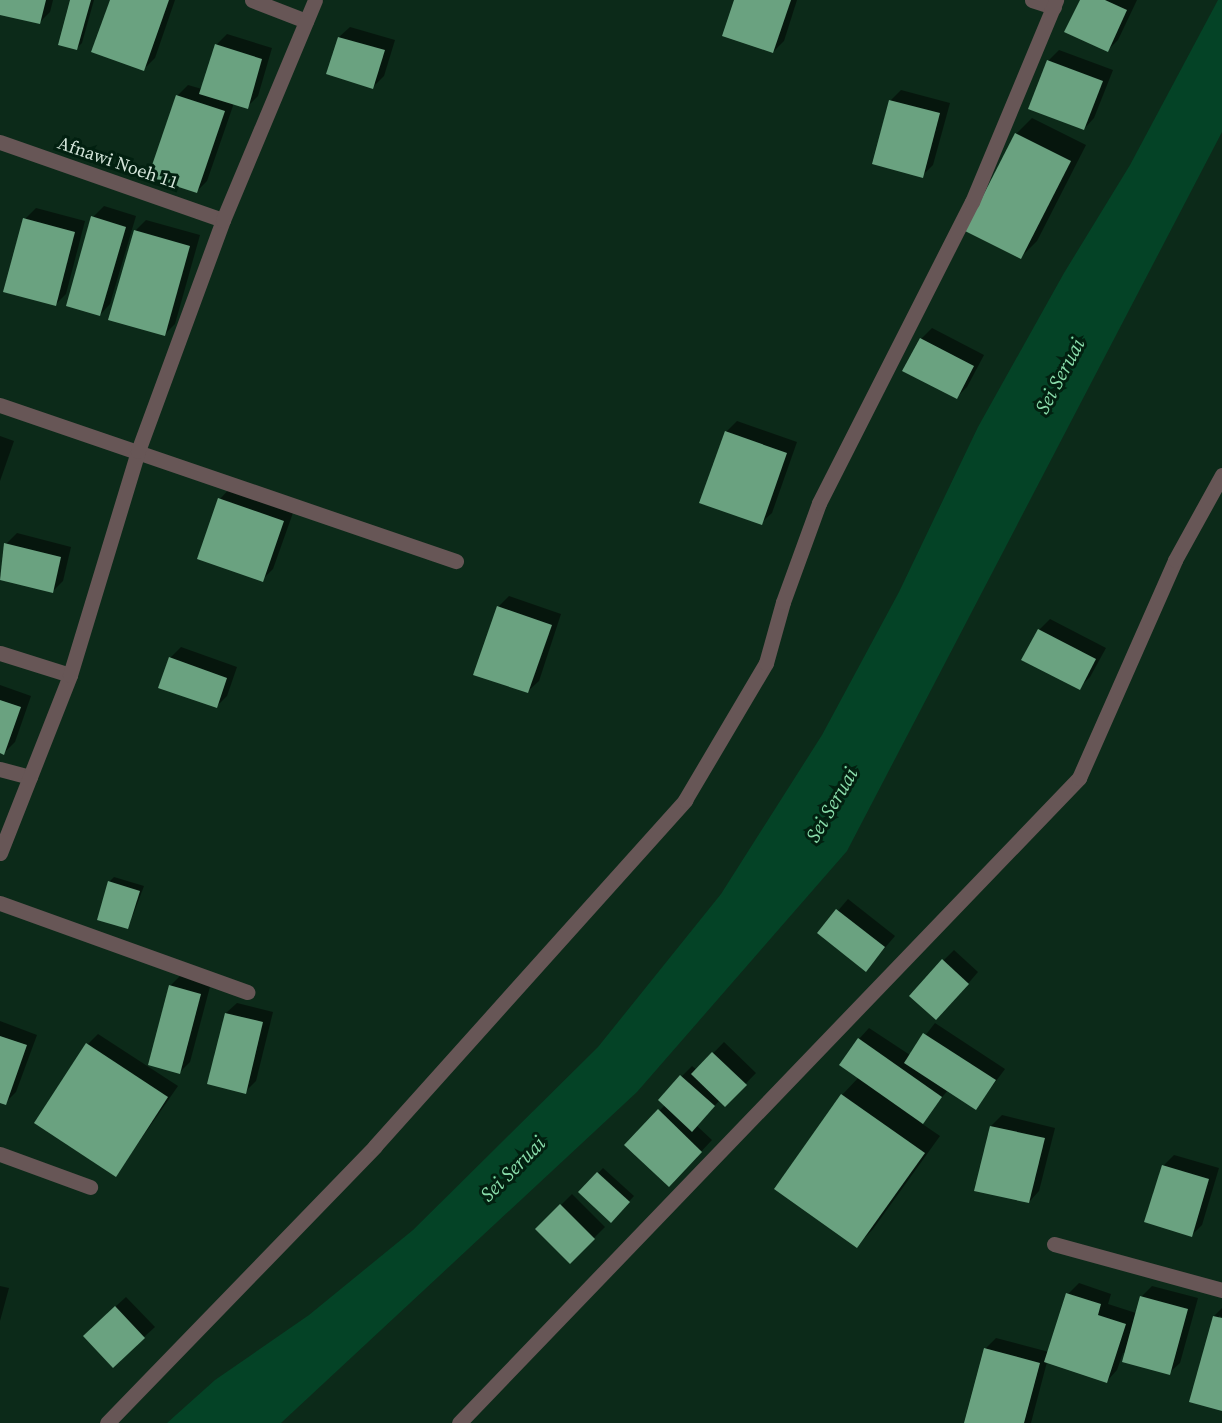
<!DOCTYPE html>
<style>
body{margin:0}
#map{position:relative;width:1222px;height:1423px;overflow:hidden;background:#0c2a19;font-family:"Source Serif 4",serif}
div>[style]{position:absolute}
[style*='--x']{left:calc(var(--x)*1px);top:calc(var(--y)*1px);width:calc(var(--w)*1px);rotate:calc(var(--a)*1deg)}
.water>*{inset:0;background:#044326}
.shadow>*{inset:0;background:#0007}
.building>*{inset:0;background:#6aa280}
.lane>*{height:15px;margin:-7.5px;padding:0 7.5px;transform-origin:7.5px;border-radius:7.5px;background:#675656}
.street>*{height:15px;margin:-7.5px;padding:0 7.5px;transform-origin:7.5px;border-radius:7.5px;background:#675656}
span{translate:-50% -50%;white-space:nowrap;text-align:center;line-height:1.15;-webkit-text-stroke:6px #022010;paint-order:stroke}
.street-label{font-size:18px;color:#d5e6db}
.water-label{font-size:20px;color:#8addab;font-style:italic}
</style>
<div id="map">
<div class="water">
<div style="clip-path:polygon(1218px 0,1222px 0,1222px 132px,847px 851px,637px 1092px,281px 1423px,167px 1423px,215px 1380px,309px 1315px,413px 1230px,598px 1047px,721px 894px,822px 735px,899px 592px,978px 427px,1064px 273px,1130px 165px)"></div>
</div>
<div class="shadow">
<div style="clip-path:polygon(0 0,53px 0,50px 12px,39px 23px,0 14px)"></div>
<div style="clip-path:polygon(72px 0,94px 0,82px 43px,77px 48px)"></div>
<div style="clip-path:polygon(111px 0,175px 0,155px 58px,144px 69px)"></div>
<div style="clip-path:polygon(736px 0,797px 0,784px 41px,773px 52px)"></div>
<div style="clip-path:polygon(1081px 0,1137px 0,1118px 40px,1108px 50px)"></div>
<div style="clip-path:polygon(350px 27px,395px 40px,384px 76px,373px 87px,339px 37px)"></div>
<div style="clip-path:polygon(227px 34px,272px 48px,258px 96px,247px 107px,234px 103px,207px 181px,196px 192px,150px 176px,178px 95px,188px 85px,202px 89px,216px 45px)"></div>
<div style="clip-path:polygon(1059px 50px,1113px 70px,1094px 118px,1084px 129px,1048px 61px)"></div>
<div style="clip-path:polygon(901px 90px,950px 103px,933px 165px,922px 176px,890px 101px)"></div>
<div style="clip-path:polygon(1032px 118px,1086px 145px,1037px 241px,1021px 257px,1016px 134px)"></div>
<div style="clip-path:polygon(104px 206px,136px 216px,110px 304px,100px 315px,93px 217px)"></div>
<div style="clip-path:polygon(36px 208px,85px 221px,66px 294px,55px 305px,25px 219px)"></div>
<div style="clip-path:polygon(146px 220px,200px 235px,175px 324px,164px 335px,134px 232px)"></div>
<div style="clip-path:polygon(932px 328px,984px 355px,967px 387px,956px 398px,921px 339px)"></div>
<div style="clip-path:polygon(737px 421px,797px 442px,772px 513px,761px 523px,726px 432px)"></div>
<div style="clip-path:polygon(0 436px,14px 441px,0 481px)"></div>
<div style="clip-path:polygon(230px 488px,294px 510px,273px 569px,262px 580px,220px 499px)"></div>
<div style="clip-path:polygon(17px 533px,71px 547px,63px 581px,52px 592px,0 579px,6px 544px)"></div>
<div style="clip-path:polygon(509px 596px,561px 614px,539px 681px,528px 691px,498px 607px)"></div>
<div style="clip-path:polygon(1050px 619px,1106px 648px,1090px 677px,1079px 688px,1039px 630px)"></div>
<div style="clip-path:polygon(181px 647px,237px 667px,227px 696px,216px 707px,170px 658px)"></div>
<div style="clip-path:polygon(0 685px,31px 696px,15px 742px,4px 753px,0 752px)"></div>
<div style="clip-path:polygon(114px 877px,144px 886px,128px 928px,109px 882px)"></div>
<div style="clip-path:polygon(848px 899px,895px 936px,866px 970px,819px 933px)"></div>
<div style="clip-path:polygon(954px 950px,978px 972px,947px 1008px,943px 961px)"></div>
<div style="clip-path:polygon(181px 975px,211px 983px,190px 1062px,180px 1072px,170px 986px)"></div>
<div style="clip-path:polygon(237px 1003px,273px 1012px,256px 1081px,245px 1092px,226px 1013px)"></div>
<div style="clip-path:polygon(0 1021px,37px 1035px,16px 1092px,5px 1103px,0 1101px)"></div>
<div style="clip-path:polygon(935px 1023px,1005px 1069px,976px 1108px,948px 1090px,921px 1123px,940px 1136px,873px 1229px,857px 1246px,842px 1095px,859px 1077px,859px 1039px,869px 1028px,910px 1055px)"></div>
<div style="clip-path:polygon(98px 1034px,178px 1086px,116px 1175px,88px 1044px)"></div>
<div style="clip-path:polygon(724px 1042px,756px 1073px,725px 1105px,720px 1100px,696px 1125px,712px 1140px,680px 1174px,626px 1145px,665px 1105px,682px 1076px,692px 1066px,697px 1070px)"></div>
<div style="clip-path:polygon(1002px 1115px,1055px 1128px,1039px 1191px,1029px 1202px,991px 1126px)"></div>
<div style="clip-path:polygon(1174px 1155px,1219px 1168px,1202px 1225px,1192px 1235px,1163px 1166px)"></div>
<div style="clip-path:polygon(603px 1168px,634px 1196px,611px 1221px,580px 1192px)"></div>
<div style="clip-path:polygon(572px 1194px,605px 1227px,570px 1262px,537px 1229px)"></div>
<div style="clip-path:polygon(1079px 1283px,1111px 1294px,1108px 1304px,1136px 1313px,1141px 1297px,1152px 1286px,1198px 1298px,1180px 1363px,1169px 1373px,1123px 1353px,1117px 1370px,1107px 1381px,1047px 1362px,1031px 1423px,966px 1423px,985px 1349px,996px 1338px,1049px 1352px,1068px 1294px)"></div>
<div style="clip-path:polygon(0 1286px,9px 1288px,0 1321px)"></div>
<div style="clip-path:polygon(126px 1297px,155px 1327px,144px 1337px,95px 1325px)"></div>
<div style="clip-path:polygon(1222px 1308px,1222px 1317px,1219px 1316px,1222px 1409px,1214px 1316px)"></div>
</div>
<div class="building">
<div style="clip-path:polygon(0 0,46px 0,40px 24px,0 15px)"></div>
<div style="clip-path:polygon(70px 0,91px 0,77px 50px,58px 45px)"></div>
<div style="clip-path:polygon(110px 0,169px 0,144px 71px,91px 52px)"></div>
<div style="clip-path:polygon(734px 0,791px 0,773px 53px,722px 36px)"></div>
<div style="clip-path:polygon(1080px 0,1105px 0,1127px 10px,1108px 52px,1064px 32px)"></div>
<div style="clip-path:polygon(338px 37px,385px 50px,373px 89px,326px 74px)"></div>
<div style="clip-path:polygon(215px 44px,262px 59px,248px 109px,199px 94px)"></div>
<div style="clip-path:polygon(1047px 60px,1103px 81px,1084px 130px,1028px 109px)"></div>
<div style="clip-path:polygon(176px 95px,225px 111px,197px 193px,148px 177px)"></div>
<div style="clip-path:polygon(889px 100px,940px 113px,923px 178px,872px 164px)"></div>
<div style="clip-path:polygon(1015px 133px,1071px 161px,1021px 259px,965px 231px)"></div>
<div style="clip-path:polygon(91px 216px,126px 227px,100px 316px,66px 306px)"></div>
<div style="clip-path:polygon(23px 218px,75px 232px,56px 306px,3px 292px)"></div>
<div style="clip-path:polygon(134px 230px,190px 246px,165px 336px,108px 320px)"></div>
<div style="clip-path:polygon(920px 338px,974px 366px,957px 399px,902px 371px)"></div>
<div style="clip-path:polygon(725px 431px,787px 453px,762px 525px,699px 503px)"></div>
<div style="clip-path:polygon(218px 498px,284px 521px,263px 582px,197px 559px)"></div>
<div style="clip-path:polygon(4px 543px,61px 557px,53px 593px,0 580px)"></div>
<div style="clip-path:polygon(497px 606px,552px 625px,528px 693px,473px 675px)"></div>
<div style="clip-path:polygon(1038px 629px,1096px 659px,1080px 690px,1021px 660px)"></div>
<div style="clip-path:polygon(169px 657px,227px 678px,217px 708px,158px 688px)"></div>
<div style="clip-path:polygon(0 700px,21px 707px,4px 755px,0 753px)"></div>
<div style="clip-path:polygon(108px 881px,140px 891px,128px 929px,97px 920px)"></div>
<div style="clip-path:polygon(836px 909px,885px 947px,866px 972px,817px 933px)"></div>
<div style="clip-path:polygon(942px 959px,969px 984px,936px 1020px,909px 996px)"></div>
<div style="clip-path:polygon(169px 985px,201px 994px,180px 1074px,148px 1065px)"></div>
<div style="clip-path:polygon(225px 1013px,263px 1022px,246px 1094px,207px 1084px)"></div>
<div style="clip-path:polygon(923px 1033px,996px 1080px,976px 1110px,904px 1063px)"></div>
<div style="clip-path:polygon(0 1036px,27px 1045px,6px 1105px,0 1103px)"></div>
<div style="clip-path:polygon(858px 1038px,942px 1097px,923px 1124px,839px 1065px)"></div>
<div style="clip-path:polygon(86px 1043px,168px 1097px,116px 1177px,34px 1123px)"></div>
<div style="clip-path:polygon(712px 1052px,747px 1085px,725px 1107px,691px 1074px)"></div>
<div style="clip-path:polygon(680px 1075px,715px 1106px,692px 1132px,658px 1100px)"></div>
<div style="clip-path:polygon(841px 1094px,925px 1153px,857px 1248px,774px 1189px)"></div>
<div style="clip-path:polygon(658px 1109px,702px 1152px,669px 1187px,624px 1145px)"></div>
<div style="clip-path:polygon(990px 1126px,1045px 1138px,1029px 1203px,974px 1191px)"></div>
<div style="clip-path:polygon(1162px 1165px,1209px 1179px,1192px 1237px,1144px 1222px)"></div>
<div style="clip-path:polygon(597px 1172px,630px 1202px,611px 1223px,578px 1192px)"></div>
<div style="clip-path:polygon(560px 1204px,595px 1239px,570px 1264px,535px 1229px)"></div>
<div style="clip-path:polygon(1066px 1293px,1101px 1304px,1098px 1315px,1126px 1324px,1107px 1383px,1044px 1362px)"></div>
<div style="clip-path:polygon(1140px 1296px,1188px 1309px,1170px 1375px,1122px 1362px)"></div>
<div style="clip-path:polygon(115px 1306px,145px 1338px,113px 1368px,83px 1336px)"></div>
<div style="clip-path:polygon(1213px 1316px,1222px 1318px,1222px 1411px,1189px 1402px)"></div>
<div style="clip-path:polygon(984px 1348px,1040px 1363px,1024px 1423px,964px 1423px)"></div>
</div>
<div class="lane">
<div style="--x:0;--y:653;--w:73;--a:17.4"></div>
<div style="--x:0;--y:769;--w:31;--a:15"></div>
</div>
<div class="street">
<div style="--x:252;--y:0;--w:58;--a:21.3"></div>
<div style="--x:1032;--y:0;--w:23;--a:18"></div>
<div style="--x:0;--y:142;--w:236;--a:19.3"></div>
<div style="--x:0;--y:405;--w:482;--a:18.9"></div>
<div style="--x:0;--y:853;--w:191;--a:-68.5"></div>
<div style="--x:70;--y:675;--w:234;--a:-73.1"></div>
<div style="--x:138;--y:451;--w:246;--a:-69.8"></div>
<div style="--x:223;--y:220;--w:238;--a:-67.3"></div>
<div style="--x:0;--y:903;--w:263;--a:19.8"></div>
<div style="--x:0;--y:1154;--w:96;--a:20.1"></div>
<div style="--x:1054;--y:1244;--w:174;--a:15.3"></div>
<div style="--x:107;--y:1423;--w:385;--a:-45.9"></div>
<div style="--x:375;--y:1146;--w:465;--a:-48.1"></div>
<div style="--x:685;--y:800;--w:159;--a:-59.4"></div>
<div style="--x:766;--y:663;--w:63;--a:-74.4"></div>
<div style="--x:783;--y:602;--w:105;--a:-70"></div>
<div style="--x:819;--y:503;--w:338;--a:-63.1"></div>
<div style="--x:972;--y:202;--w:219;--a:-67.4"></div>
<div style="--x:459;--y:1423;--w:895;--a:-46.13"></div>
<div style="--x:1079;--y:778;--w:238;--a:-66.2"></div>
<div style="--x:1175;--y:560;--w:97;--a:-61.1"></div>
</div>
<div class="street-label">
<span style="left:118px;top:163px;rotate:19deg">Afnawi Noeh 11</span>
</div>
<div class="water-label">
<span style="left:1060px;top:376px;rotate:-62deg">Sei Seruai</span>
<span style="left:832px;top:805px;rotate:-60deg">Sei Seruai</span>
<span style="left:513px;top:1169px;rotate:-45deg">Sei Seruai</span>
</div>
</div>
